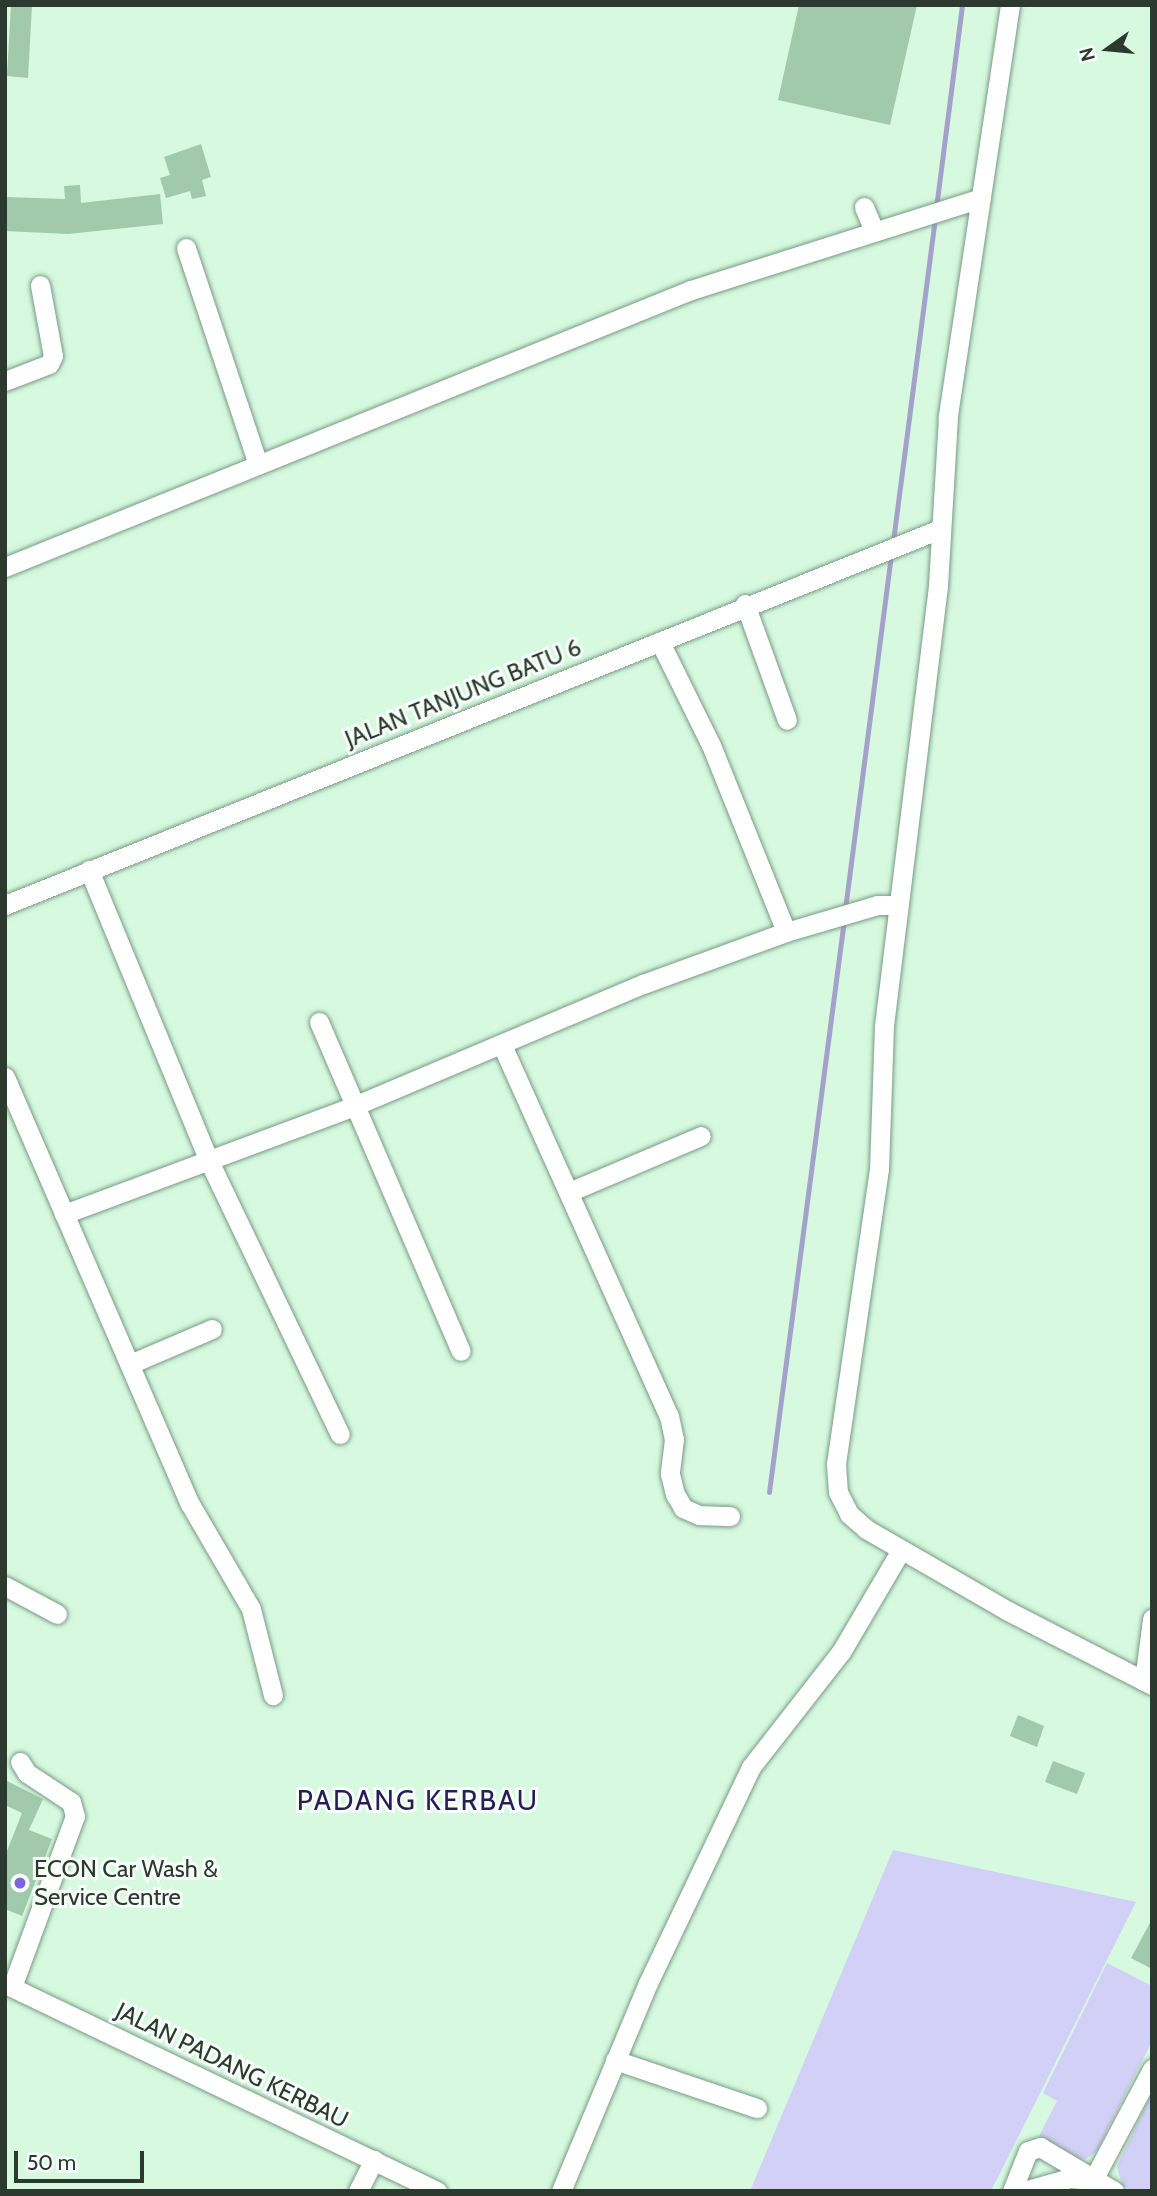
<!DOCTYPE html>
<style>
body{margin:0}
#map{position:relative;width:1157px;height:2196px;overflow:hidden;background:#d6f9e0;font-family:Cabin,sans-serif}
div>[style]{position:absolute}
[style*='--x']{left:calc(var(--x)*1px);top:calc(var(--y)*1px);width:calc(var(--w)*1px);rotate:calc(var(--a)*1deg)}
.green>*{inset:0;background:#d2d0f6}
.stream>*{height:5px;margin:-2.5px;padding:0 2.5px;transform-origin:2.5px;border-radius:2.5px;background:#a4a1ca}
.building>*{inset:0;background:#a1c9ac}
.roads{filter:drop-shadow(0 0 2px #7a9a83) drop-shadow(0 0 2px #7a9a83)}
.minor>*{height:19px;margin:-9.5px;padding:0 9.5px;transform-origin:9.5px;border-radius:9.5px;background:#fff}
.dots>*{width:19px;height:19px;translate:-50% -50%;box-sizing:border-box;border:4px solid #f7fef9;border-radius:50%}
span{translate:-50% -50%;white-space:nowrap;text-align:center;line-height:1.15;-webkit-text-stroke:6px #f7fef9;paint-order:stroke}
.street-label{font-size:24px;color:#2b392f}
.poi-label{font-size:24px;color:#2b392f}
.left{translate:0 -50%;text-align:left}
.quarter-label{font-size:28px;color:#291d57;letter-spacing:2px}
.frame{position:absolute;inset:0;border:7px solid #2b392f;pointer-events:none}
.north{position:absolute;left:1073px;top:14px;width:70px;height:70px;-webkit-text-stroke:5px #f7fef9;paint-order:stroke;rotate:255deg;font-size:19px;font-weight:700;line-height:28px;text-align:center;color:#2b392f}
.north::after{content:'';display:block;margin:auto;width:24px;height:32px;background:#2b392f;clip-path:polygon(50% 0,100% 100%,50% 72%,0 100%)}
.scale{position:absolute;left:14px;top:2151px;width:130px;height:32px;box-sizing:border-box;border:4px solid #2b392f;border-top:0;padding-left:9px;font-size:21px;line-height:24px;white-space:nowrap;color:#2b392f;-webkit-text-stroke:5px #f7fef9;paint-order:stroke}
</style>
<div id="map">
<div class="green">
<div style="clip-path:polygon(893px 1850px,1136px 1902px,991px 2191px,750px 2191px)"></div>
<div style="clip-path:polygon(1107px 1963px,1152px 1986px,1152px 2041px,1097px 2151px,1086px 2159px,1077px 2158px,1039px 2136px,1057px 2101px,1043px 2093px)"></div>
<div style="clip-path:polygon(1152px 2093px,1152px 2191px,1133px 2191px,1122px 2185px,1117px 2166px)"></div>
</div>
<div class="stream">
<div style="--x:936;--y:208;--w:205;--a:-82.7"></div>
<div style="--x:893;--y:541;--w:326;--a:-82.6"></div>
<div style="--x:845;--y:909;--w:357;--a:-82.6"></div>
<div style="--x:769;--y:1492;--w:578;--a:-82.54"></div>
</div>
<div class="building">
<div style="clip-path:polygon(11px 5px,32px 5px,28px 78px,7px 76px)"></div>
<div style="clip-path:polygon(799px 5px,917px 5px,890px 125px,778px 100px)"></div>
<div style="clip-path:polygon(201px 144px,211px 177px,202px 180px,206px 196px,192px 199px,190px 191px,166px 198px,160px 178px,170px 175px,164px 157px)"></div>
<div style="clip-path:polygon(80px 185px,81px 203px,160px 194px,163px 224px,68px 234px,5px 231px,5px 197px,65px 199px,64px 186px)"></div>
<div style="clip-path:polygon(1018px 1715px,1044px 1726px,1037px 1747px,1010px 1736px)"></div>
<div style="clip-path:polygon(1053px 1761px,1085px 1773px,1077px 1794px,1045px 1782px)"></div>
<div style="clip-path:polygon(5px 1780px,43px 1799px,29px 1830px,52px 1839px,22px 1916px,5px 1909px,5px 1856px,22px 1813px,5px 1805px)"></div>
<div style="clip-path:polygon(1152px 1919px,1152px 1969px,1131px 1958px)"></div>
</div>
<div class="roads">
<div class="minor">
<div style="--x:1010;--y:5;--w:417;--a:98.6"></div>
<div style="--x:948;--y:417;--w:169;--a:93.4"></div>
<div style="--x:938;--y:586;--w:443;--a:97"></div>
<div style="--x:884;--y:1026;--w:143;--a:92"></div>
<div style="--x:879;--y:1169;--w:298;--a:98.3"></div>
<div style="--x:836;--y:1464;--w:28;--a:86"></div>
<div style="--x:838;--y:1492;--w:25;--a:63"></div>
<div style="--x:849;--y:1514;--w:23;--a:41"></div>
<div style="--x:866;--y:1529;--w:164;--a:30"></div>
<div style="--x:1008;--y:1611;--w:162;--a:27.2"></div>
<div style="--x:864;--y:207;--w:26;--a:67"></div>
<div style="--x:186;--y:248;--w:228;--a:71.6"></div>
<div style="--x:5;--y:381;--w:47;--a:-21.1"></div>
<div style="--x:49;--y:364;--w:9;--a:-63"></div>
<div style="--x:53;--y:356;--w:72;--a:-100.4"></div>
<div style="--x:5;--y:567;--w:740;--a:-21.99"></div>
<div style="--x:691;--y:290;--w:304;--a:-17.6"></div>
<div style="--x:745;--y:604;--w:123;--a:70.1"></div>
<div style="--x:660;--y:642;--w:115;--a:63.7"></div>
<div style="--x:711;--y:745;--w:201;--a:68.1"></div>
<div style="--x:89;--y:870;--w:313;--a:67.6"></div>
<div style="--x:208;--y:1159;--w:305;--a:64.4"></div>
<div style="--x:5;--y:905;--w:1008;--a:-21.91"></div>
<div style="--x:319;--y:1022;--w:358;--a:66.7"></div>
<div style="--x:502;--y:1045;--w:407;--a:65.8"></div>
<div style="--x:669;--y:1416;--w:24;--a:78"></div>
<div style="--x:674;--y:1439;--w:35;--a:97"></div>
<div style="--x:670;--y:1474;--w:21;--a:76"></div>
<div style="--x:675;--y:1494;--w:16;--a:60"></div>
<div style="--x:683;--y:1508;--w:17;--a:24"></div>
<div style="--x:699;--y:1515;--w:31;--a:2"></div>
<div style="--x:5;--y:1077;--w:465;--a:66.6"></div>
<div style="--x:190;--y:1504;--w:121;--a:59.8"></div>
<div style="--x:251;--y:1609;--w:89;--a:75.7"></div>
<div style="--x:569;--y:1192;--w:143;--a:-23"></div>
<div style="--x:64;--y:1214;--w:309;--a:-20.4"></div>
<div style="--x:354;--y:1106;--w:314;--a:-22.9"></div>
<div style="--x:643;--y:984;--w:152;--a:-20"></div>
<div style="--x:786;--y:932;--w:95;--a:-16.5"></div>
<div style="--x:877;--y:905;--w:20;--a:0"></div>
<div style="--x:130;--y:1364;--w:89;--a:-23.1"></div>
<div style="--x:5;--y:1586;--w:59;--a:28.3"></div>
<div style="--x:1144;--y:1681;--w:63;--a:-82.6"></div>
<div style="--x:5;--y:1984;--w:479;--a:25.6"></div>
<div style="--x:12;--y:1987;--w:182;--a:-69.8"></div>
<div style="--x:75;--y:1816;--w:15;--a:-106"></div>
<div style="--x:71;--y:1802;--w:53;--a:-146.6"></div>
<div style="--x:27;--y:1773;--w:13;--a:-122"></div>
<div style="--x:615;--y:2060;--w:150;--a:18.7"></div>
<div style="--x:1093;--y:2180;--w:126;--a:-62"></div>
<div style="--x:358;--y:2191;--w:35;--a:-63"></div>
<div style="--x:561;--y:2191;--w:225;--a:-67.3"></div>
<div style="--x:648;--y:1983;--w:239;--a:-64.5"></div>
<div style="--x:751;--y:1767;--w:146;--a:-52"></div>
<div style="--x:841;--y:1652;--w:118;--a:-59.5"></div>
<div style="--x:1012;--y:2191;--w:43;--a:-68.2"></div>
<div style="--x:1028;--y:2151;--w:13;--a:-18"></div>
<div style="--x:1040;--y:2147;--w:86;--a:30.7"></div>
<div style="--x:1024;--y:2191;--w:48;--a:-15.8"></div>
<div style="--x:1070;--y:2178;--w:22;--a:5"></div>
</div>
</div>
<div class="dots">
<div style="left:20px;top:1883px;background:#7c66e2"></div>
</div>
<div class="street-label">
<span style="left:463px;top:693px;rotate:-22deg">JALAN TANJUNG BATU 6</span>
<span style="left:232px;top:2065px;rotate:26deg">JALAN PADANG KERBAU</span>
</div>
<div class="poi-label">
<span class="left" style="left:34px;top:1883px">ECON Car Wash &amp;<br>Service Centre</span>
</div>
<div class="quarter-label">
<span style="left:418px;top:1800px">PADANG KERBAU</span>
</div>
<div class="frame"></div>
<div class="north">N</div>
<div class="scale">50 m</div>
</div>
